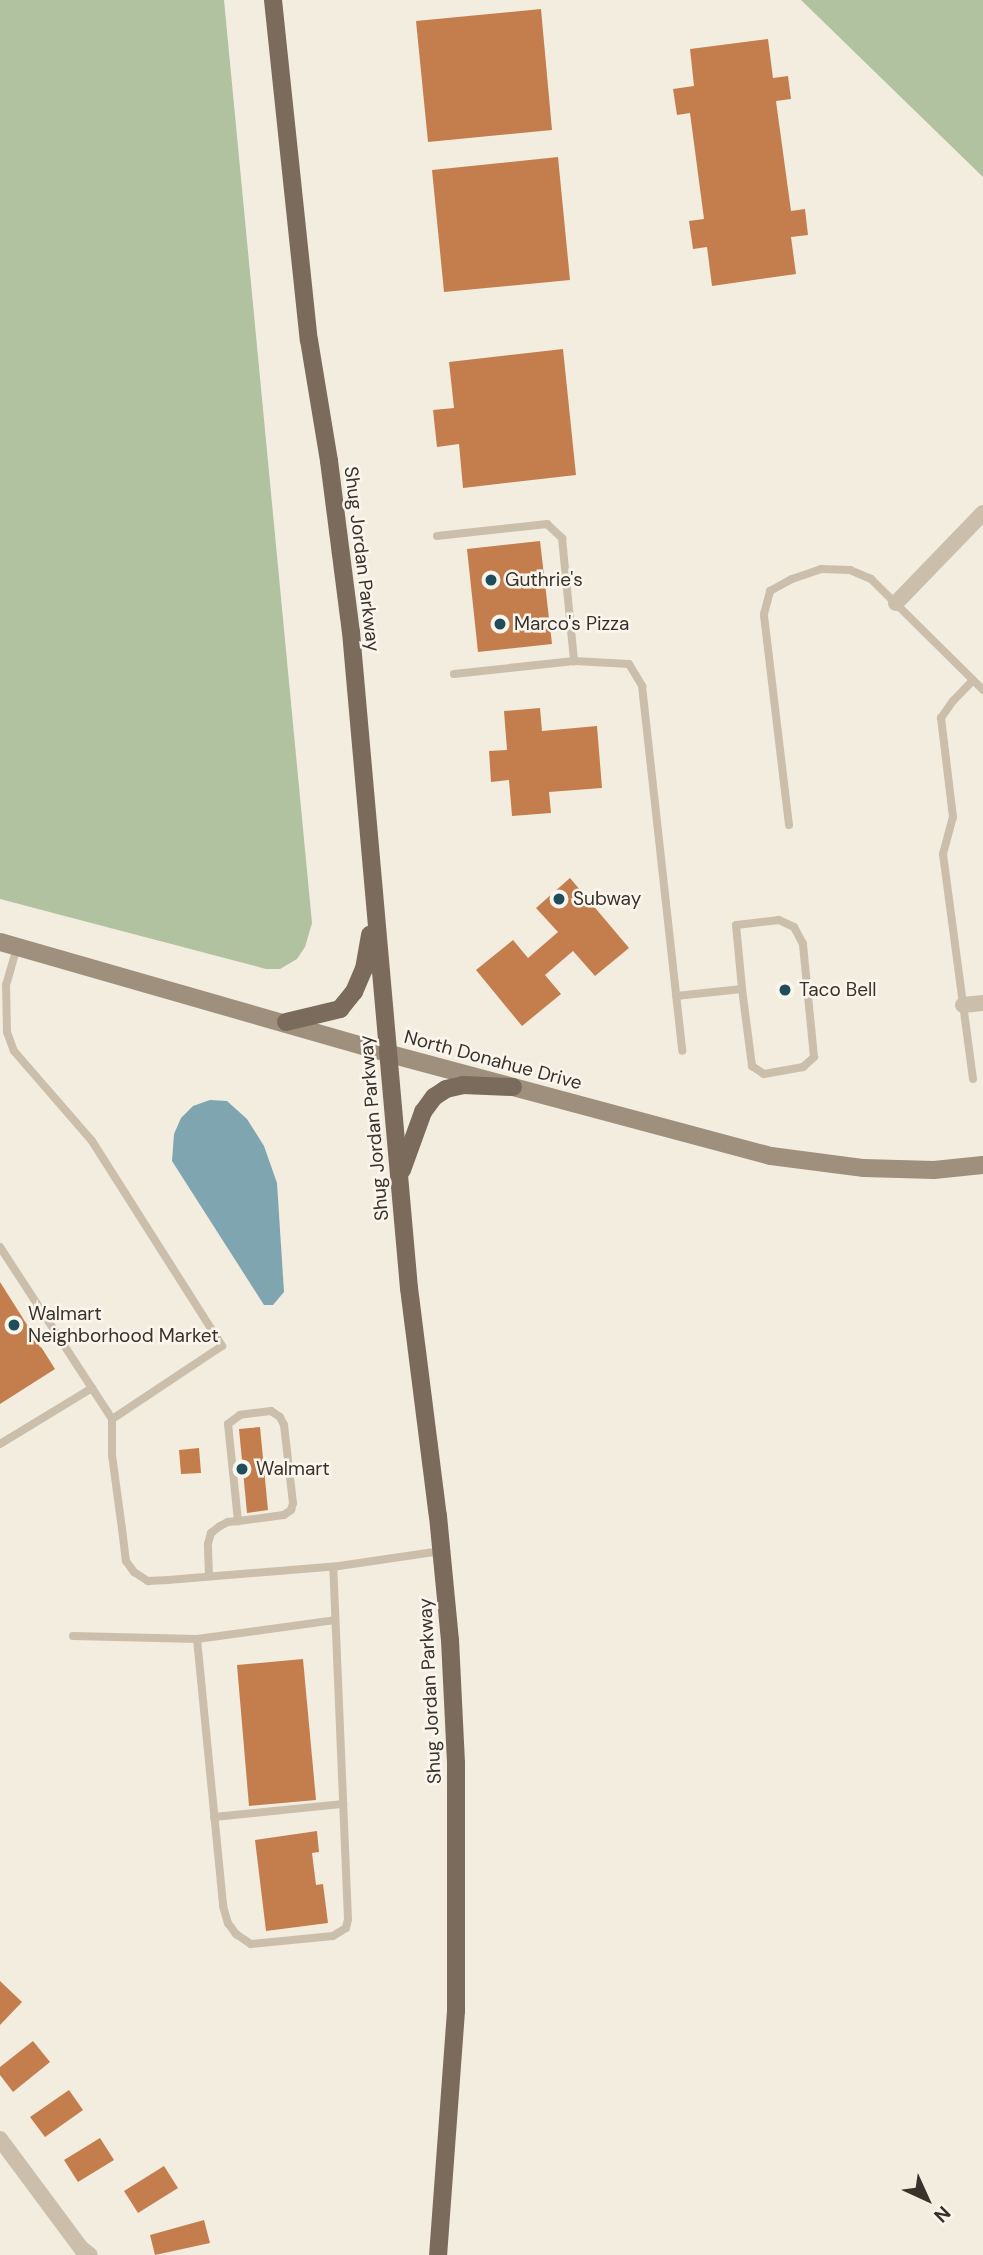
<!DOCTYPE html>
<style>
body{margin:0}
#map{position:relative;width:983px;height:2255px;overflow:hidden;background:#f3ede0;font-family:"DM Sans",sans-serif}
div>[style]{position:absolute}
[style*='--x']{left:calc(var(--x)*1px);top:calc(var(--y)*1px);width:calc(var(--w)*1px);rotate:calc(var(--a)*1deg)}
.green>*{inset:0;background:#b1c2a0}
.water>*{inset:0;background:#7fa5b0}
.building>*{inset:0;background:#c47e4d}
.lane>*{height:8px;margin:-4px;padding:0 4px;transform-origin:4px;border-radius:4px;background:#cbbfac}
.street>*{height:16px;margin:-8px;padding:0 8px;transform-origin:8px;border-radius:8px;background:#cbbfac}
.secondary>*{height:18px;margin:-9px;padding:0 9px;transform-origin:9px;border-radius:9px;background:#9f8f7d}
.primary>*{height:18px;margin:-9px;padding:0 9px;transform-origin:9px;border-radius:9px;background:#7b6b5c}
.dots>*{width:19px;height:19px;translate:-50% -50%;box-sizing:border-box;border:4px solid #faf6ed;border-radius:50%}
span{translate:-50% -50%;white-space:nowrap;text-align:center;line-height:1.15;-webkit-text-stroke:5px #faf6ed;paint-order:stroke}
.street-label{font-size:19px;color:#39322b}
.poi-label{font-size:19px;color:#39322b}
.left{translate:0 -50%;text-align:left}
.north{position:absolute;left:892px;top:2164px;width:70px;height:70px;-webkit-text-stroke:5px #faf6ed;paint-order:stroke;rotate:135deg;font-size:19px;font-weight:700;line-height:28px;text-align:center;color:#39322b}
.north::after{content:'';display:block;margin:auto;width:24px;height:32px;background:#39322b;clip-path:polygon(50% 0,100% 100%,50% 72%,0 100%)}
</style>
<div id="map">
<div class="green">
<div style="clip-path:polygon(0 0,224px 0,312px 923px,305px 947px,297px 959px,280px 969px,266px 969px,0 899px)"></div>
<div style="clip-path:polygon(801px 0,983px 0,983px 177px)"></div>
</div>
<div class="water">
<div style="clip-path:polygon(210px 1100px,227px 1101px,247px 1119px,264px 1146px,277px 1183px,284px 1292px,273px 1305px,264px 1305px,172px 1161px,174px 1134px,181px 1118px,193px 1106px)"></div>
</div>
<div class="building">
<div style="clip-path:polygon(541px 9px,552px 130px,428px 142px,416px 21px)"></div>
<div style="clip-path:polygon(768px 39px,773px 78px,788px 76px,791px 99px,776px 101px,791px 211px,805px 209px,808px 235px,791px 237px,796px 274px,712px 286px,707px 247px,693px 249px,689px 221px,704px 219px,690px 113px,677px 115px,673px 89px,694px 86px,690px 49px)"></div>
<div style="clip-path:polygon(558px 157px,570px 280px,444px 292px,432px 170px)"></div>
<div style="clip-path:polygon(563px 349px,576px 475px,463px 488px,459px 444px,437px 447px,433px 410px,454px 408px,449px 362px)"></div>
<div style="clip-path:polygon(540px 541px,552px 644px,478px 652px,467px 549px)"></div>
<div style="clip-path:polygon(540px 708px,542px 731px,597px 726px,602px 788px,549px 792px,551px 813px,512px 816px,509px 780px,491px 782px,489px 751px,507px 750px,504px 711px)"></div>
<div style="clip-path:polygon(570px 878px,629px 948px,595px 976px,573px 951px,545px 975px,561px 994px,522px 1026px,476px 970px,513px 940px,528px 958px,558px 932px,536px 908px)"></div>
<div style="clip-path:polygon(0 1282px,55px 1369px,0 1404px)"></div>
<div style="clip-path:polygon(260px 1427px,268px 1510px,247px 1513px,239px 1429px)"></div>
<div style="clip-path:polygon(199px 1448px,201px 1473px,181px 1474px,179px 1450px)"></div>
<div style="clip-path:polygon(303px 1659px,316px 1800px,249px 1806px,237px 1665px)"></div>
<div style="clip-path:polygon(317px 1831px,319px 1852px,312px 1853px,316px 1885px,323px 1884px,328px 1923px,266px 1931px,255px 1840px)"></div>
<div style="clip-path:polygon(0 1981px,22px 2002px,0 2025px)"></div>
<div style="clip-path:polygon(33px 2041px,50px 2062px,13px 2092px,0 2075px,0 2067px)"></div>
<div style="clip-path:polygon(69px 2090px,83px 2110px,45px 2137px,30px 2117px)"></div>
<div style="clip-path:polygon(100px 2138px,114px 2160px,78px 2182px,64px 2160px)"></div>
<div style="clip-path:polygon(164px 2166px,178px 2188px,138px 2213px,124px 2191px)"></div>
<div style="clip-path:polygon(204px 2220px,210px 2243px,155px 2255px,150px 2235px)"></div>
</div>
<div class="lane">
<div style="--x:437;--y:536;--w:111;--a:-6.2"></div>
<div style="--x:547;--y:524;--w:21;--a:43"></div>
<div style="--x:562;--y:538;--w:124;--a:84.4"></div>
<div style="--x:454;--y:674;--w:121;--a:-6.2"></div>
<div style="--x:574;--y:661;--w:55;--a:3.1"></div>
<div style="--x:629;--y:664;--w:26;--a:59"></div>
<div style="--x:642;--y:686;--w:367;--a:83.7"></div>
<div style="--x:789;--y:825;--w:212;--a:-96.8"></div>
<div style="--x:764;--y:614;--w:24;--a:-75"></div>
<div style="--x:770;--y:591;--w:25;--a:-29"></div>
<div style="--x:792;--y:579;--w:31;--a:-19"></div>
<div style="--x:821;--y:569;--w:29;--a:2"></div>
<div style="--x:850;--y:570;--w:23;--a:23"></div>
<div style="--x:871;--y:579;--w:158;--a:44.7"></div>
<div style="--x:17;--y:947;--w:40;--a:106"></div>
<div style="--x:6;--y:985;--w:47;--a:88.8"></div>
<div style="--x:7;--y:1032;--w:20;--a:70"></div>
<div style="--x:14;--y:1051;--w:119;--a:49.1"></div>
<div style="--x:92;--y:1141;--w:243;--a:57.6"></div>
<div style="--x:222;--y:1346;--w:132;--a:146.4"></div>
<div style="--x:676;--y:996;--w:66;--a:-6.1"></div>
<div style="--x:742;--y:989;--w:78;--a:82.6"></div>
<div style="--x:752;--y:1066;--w:14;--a:34"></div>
<div style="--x:764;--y:1074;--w:40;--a:-10"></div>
<div style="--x:803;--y:1067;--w:15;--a:-42"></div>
<div style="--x:814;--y:1057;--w:114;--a:-95.6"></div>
<div style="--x:803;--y:944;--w:19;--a:-118"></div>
<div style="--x:794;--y:927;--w:17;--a:-155"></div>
<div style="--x:779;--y:920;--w:43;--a:173.4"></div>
<div style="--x:736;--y:925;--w:64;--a:84.6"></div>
<div style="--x:973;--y:1079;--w:227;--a:-97.6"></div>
<div style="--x:943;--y:854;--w:38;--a:-75"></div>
<div style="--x:953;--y:817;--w:100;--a:-96.9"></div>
<div style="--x:941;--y:718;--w:21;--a:-55"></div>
<div style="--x:953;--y:701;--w:29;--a:-46"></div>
<div style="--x:0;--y:1247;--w:205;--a:56.9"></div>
<div style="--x:112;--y:1419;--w:36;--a:90"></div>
<div style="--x:112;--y:1455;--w:75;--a:82.3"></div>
<div style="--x:122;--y:1529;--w:32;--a:83"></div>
<div style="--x:126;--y:1561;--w:14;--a:54"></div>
<div style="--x:134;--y:1572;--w:17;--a:33"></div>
<div style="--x:148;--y:1581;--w:20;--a:-3"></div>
<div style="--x:168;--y:1580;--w:172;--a:-4.7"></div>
<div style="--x:339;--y:1566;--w:103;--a:-8.4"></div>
<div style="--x:0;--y:1444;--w:108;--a:-31.3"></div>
<div style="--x:209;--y:1576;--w:32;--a:-92"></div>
<div style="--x:208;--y:1544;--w:11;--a:-75"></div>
<div style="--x:211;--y:1533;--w:11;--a:-38"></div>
<div style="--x:220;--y:1526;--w:9;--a:-27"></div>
<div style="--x:228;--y:1522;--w:10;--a:-6"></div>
<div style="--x:238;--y:1521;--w:46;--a:-7.4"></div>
<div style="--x:284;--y:1515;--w:9;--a:-36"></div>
<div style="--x:291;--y:1510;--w:7;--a:-74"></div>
<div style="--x:293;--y:1503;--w:79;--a:-96.6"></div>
<div style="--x:284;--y:1425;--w:9;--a:-117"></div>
<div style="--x:280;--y:1417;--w:11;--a:-146"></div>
<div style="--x:271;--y:1411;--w:31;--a:173"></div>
<div style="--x:240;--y:1415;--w:15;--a:143"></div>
<div style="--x:228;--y:1424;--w:98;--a:84.1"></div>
<div style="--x:73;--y:1636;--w:124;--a:1.4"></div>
<div style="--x:197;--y:1639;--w:139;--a:-7.8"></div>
<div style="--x:197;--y:1639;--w:268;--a:84.4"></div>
<div style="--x:223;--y:1906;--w:18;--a:74"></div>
<div style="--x:228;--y:1923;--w:14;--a:54"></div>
<div style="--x:236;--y:1934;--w:18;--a:34"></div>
<div style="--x:251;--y:1944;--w:82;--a:-5.6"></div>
<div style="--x:333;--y:1936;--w:15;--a:-32"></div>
<div style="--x:346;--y:1928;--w:9;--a:-77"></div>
<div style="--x:348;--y:1919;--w:352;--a:-92.4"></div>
<div style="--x:214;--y:1817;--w:130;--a:-5.8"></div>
</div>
<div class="street">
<div style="--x:896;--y:603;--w:125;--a:-46"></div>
<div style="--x:963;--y:1005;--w:20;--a:-6"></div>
<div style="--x:0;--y:2139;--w:136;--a:53.4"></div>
<div style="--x:81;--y:2248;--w:11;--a:38"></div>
</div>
<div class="secondary">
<div style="--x:0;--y:942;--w:406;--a:16"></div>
<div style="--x:390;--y:1054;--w:394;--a:15"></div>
<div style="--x:771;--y:1156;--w:94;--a:7.4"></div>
<div style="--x:864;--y:1168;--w:70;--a:1.6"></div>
<div style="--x:934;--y:1170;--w:49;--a:-5.8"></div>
</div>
<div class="primary">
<div style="--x:273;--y:0;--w:342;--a:84"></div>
<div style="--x:309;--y:340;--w:123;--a:80.6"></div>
<div style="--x:329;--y:461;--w:172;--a:82.7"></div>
<div style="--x:351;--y:632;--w:659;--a:84.95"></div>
<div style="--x:409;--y:1288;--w:230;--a:82.8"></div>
<div style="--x:438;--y:1516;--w:125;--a:84.5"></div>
<div style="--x:450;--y:1640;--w:123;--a:87.2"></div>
<div style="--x:456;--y:1763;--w:248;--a:90"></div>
<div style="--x:456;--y:2011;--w:245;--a:94.2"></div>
<div style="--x:286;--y:1022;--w:56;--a:-13.5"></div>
<div style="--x:340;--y:1009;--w:22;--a:-51"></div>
<div style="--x:354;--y:992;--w:25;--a:-67"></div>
<div style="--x:364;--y:969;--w:35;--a:-80"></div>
<div style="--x:402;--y:1170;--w:62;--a:-70.1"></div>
<div style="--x:423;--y:1112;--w:19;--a:-54"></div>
<div style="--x:434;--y:1097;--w:14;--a:-34"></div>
<div style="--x:446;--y:1089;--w:17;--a:-13"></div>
<div style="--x:463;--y:1085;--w:50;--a:2.3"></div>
</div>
<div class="dots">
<div style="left:491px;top:580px;background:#204d5a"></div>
<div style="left:500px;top:624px;background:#204d5a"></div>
<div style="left:559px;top:899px;background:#204d5a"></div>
<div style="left:785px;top:990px;background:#204d5a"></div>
<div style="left:14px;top:1325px;background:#204d5a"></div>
<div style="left:242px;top:1469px;background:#204d5a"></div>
</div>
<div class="street-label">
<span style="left:362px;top:559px;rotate:83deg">Shug Jordan Parkway</span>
<span style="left:493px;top:1060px;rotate:15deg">North Donahue Drive</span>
<span style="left:374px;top:1128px;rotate:-95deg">Shug Jordan Parkway</span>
<span style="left:430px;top:1691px;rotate:-93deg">Shug Jordan Parkway</span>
</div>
<div class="poi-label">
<span class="left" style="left:505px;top:580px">Guthrie's</span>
<span class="left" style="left:514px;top:624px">Marco's Pizza</span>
<span class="left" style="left:573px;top:899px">Subway</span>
<span class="left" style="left:799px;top:990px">Taco Bell</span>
<span class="left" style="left:28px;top:1325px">Walmart<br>Neighborhood Market</span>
<span class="left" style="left:256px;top:1469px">Walmart</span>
</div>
<div class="north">N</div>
</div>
